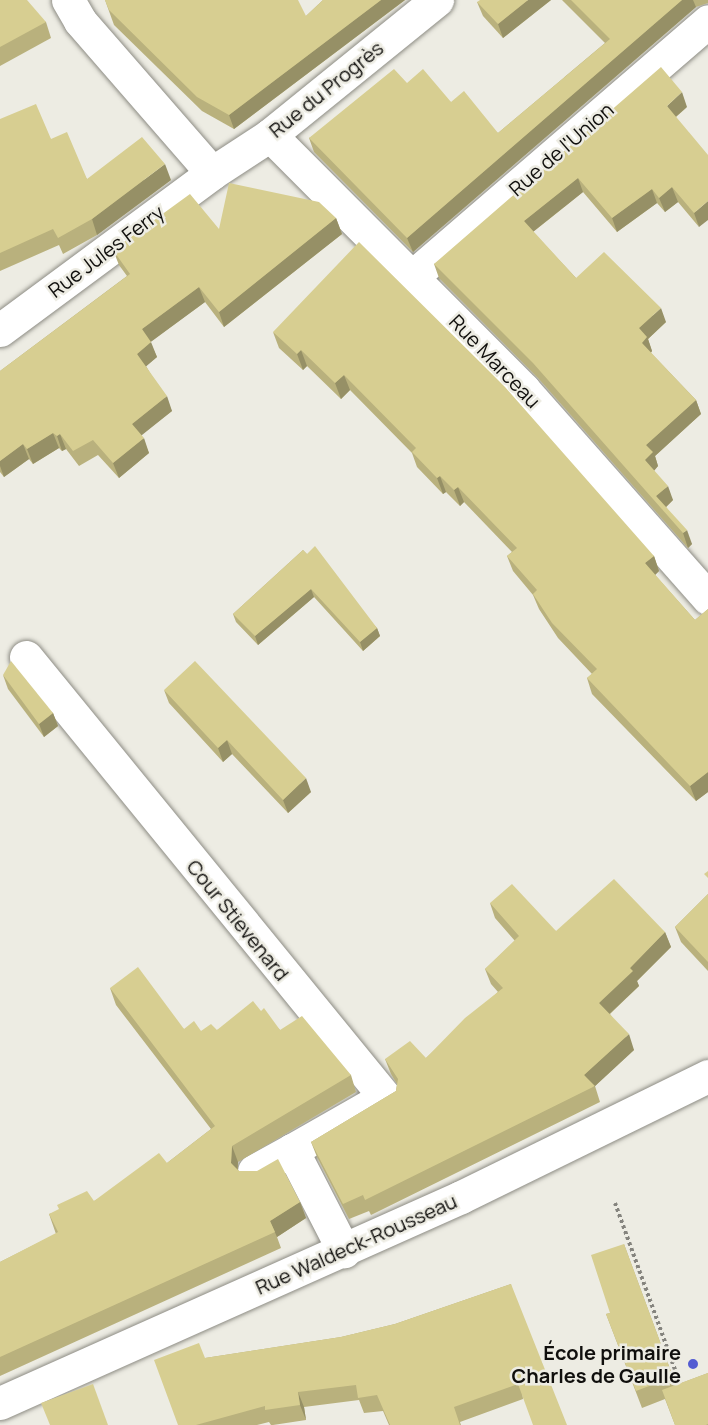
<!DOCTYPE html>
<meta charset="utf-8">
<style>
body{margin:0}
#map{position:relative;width:708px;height:1425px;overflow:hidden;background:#edece3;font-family:Manrope,sans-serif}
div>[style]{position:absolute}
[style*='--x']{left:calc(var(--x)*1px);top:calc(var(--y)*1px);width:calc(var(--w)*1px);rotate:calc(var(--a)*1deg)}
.path>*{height:4px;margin-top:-2px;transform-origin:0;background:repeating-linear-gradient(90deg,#85847e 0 3px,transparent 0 6px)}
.roads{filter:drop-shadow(0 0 2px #8d8c84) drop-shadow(0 0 2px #8d8c84)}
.minor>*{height:33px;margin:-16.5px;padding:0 16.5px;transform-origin:16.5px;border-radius:16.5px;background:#fff}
.wall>*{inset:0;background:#b9b17d}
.shaded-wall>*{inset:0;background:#969066}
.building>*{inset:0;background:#d7ce91}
.dots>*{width:16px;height:16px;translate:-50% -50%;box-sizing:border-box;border:3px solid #edece3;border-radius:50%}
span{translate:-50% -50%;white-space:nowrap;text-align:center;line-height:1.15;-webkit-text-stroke:5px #edece3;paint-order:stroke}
.street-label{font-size:20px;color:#100f0d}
.poi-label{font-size:20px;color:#100f0d;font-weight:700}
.right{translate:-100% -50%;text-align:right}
</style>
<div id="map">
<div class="path">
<div style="--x:615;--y:1203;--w:195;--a:70.2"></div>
</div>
<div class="roads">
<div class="minor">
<div style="--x:68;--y:0;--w:24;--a:60"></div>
<div style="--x:80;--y:21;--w:201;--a:49"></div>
<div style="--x:270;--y:135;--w:360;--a:45.1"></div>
<div style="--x:524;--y:390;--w:278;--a:48.5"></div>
<div style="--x:413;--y:276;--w:390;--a:-40.8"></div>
<div style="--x:0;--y:330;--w:264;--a:-36.5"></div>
<div style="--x:212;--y:173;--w:69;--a:-33.2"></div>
<div style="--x:270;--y:135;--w:215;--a:-39"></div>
<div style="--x:26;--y:657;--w:568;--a:50.79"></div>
<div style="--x:385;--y:1097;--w:107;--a:150.3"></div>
<div style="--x:292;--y:1150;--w:114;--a:62.8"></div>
<div style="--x:254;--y:1171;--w:43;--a:-28.9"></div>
<div style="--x:0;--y:1403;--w:505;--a:-24.08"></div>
<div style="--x:461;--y:1197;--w:275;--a:-26.1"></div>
</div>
</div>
<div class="wall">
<div style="clip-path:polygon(0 0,46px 22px,51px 38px,0 66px)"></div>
<div style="clip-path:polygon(105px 0,306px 16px,323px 0,405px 0,234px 129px,202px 111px,114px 25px)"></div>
<div style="clip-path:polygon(551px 0,503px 38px,483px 16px,477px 2px)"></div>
<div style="clip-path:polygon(562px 0,708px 0,708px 3px,696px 7px,413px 252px,314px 152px,309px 138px,407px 83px,451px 102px,498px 133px,605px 43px)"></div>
<div style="clip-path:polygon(687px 107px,676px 117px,699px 227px,678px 202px,665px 212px,657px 203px,617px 232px,583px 192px,533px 232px,576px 278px,666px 322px,648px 339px,652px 351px,651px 353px,696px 400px,701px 414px,655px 456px,658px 466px,654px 471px,673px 500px,666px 507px,692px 544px,688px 548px,538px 378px,439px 278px,434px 264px)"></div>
<div style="clip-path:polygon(0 119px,51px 139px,87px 179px,171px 180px,97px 235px,63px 254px,59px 245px,0 271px)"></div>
<div style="clip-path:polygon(336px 218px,342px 234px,224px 327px,205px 302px,150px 342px,157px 357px,146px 366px,172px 411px,141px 435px,149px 453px,119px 478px,98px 455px,79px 466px,66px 449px,62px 451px,59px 448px,33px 464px,29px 459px,4px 477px,0 472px,0 371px,127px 276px,119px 265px,113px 250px,219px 229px)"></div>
<div style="clip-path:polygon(273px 332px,654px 556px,659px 571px,655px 575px,695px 620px,708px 609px,708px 792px,696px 801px,592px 694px,587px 678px,592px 674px,558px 638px,539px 609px,533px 595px,513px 571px,507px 556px,512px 552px,464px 502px,460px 506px,446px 492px,443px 494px,417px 467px,412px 453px,350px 390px,341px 399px,307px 366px,303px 370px,279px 348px)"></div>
<div style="clip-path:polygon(303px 550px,377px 628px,380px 636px,363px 651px,314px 597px,258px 645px,236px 622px,233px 614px)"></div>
<div style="clip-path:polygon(3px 675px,53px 713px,58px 726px,44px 737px,8px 689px)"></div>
<div style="clip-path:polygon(164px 690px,311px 792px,288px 813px,232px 754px,223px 762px,169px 703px)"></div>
<div style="clip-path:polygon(708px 894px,708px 971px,681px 942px,675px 927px)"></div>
<div style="clip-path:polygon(490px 903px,556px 931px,665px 932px,671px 947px,637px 981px,639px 986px,610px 1014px,634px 1050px,595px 1086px,600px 1102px,371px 1215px,369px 1211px,349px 1219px,317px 1157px,311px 1142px,396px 1091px,397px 1084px,391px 1074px,385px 1059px,426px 1058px,498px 992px,491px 984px,485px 969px,515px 941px,495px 918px)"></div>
<div style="clip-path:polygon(110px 988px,184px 1029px,201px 1031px,217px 1030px,261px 1011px,280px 1030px,351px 1075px,356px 1092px,238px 1162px,238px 1170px,239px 1171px,300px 1202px,306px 1218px,277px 1237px,281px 1248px,0 1376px,0 1262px,56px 1234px,49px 1214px,94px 1201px,167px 1163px,211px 1129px,116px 1005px)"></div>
<div style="clip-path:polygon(624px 1244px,676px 1385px,708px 1373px,708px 1425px,675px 1425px,665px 1399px,642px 1408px,606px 1314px,610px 1313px)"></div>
<div style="clip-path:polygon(511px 1284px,523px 1399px,460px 1422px,461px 1425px,389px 1425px,383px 1411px,364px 1413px,359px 1400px,304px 1407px,306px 1420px,273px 1425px,271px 1425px,269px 1422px,257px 1425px,178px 1425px,205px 1358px,341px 1337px,395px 1324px)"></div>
</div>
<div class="shaded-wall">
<div style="clip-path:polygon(381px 0,405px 0,234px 129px,229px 115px)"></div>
<div style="clip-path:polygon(528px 0,551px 0,503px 38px,498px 24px)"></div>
<div style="clip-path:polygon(682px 0,693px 0,696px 7px,413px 252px,407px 238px)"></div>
<div style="clip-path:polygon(682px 92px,687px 107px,672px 120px,667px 106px)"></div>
<div style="clip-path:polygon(165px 164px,171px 180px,97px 235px,92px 219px)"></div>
<div style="clip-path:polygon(578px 178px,583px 192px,529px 235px,524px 221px)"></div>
<div style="clip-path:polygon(672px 187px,678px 202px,665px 212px,659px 198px)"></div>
<div style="clip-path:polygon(652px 189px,657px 203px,617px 232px,612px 218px)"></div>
<div style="clip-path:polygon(708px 201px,708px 220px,699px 227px,694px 213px)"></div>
<div style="clip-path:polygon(336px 218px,342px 234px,224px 327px,219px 312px)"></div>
<div style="clip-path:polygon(199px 287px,205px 302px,148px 344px,142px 329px)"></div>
<div style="clip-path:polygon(661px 308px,666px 322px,648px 339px,652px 351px,647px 357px,642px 343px,639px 328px)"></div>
<div style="clip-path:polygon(151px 342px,157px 357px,143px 369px,137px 354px)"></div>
<div style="clip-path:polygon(301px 350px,307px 366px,303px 370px,297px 354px)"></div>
<div style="clip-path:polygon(344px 375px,350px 390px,341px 399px,335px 383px)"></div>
<div style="clip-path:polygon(167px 396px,172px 411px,137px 439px,132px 424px)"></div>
<div style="clip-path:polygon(696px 400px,701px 414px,655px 456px,658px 466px,651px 474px,645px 460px,646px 445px)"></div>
<div style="clip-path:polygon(53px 433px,59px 448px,33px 464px,27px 449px)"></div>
<div style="clip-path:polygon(60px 434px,66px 449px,62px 451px,57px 436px)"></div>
<div style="clip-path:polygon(144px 438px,149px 453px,119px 478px,113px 463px)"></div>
<div style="clip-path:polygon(23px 444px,29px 459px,4px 477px,0 466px,0 461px)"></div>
<div style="clip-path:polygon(440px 476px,446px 492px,443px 494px,437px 478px)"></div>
<div style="clip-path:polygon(668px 486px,673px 500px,663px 510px,656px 496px)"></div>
<div style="clip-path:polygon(458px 487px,464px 502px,460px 506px,454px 490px)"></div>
<div style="clip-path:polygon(687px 530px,692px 544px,688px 548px,683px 533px)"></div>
<div style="clip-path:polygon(654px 556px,659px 571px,651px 579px,645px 563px)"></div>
<div style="clip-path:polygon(311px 589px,314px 597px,258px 645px,255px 636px)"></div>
<div style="clip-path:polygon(377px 628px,380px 636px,363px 651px,360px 642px)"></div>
<div style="clip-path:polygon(53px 713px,58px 726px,44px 737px,39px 724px)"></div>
<div style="clip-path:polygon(227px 740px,232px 754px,223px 762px,218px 748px)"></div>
<div style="clip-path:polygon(708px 772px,708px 792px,696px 801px,690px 786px)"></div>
<div style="clip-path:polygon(306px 778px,311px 792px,288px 813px,283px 800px)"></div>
<div style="clip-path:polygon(665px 932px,671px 947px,637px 981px,639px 986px,605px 1018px,599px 1003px,630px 968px)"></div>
<div style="clip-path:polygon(629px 1034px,634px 1050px,594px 1087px,584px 1075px)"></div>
<div style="clip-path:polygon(232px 1146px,238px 1162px,237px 1180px,231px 1163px)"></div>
<div style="clip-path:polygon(300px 1202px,306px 1218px,277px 1237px,270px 1221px)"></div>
<div style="clip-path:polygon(298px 1392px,304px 1407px,306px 1420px,300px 1405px)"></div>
</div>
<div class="building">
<div style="clip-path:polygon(0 0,27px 0,46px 22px,0 47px)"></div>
<div style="clip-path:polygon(105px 0,298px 0,306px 16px,323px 0,381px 0,229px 115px,197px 97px,109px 10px)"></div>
<div style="clip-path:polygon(480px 0,528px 0,498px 24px,477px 2px)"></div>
<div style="clip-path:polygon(571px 0,682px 0,407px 238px,309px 138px,394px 69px,407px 83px,423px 69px,451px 102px,464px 91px,498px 133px,610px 39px)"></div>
<div style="clip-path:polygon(661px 67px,682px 92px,667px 106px,708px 155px,708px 201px,694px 213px,672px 187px,659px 198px,652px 189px,612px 218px,578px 178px,524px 221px,576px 278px,604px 252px,661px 308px,639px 328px,647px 337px,642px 343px,696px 400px,646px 445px,653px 452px,645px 460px,668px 486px,656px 496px,687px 530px,683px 533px,533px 363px,434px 264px)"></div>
<div style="clip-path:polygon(36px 104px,51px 139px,67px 132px,87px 179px,142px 137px,165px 164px,92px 219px,58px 238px,53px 229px,0 253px,0 119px)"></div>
<div style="clip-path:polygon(229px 183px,319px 202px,336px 218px,219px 312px,199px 287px,142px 329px,151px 342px,137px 354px,167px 396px,132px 424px,144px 438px,113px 463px,93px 440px,73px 451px,60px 434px,57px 436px,53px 433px,27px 449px,23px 444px,0 461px,0 371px,130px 274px,113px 250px,190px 194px,219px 229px)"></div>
<div style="clip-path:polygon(359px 242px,505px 387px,654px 556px,645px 563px,695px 620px,708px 609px,708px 772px,690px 786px,587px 678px,597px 669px,552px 623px,533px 594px,537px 590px,507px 556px,517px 548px,458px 487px,454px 490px,440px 476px,437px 478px,412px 452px,416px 448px,344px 375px,335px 383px,301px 350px,297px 354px,273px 332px)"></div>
<div style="clip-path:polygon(315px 546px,377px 628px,360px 642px,311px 589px,255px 636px,233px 614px,303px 550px,307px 554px)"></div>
<div style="clip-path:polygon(11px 661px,53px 713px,39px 724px,3px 675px)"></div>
<div style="clip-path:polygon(195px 661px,306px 778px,283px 800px,227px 740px,218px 748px,164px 690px)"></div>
<div style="clip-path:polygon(708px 871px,708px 878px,704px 874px)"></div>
<div style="clip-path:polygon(614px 879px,665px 932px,630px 968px,633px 971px,599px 1003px,629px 1034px,584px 1075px,595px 1086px,365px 1200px,363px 1195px,343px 1204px,311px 1142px,396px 1091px,398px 1079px,385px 1059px,410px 1041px,426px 1058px,465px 1018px,503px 988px,485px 969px,519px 936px,490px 903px,512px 884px,556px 931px)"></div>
<div style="clip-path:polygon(708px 894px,708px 962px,675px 927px)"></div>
<div style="clip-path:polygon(138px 967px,184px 1029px,194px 1021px,201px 1031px,211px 1024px,217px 1030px,253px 1001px,261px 1011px,264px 1008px,280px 1030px,302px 1016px,351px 1075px,232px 1146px,231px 1163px,239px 1171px,257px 1171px,278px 1159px,300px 1202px,270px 1221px,275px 1232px,0 1357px,0 1262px,58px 1232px,49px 1214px,59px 1209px,57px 1205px,87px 1191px,94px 1201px,159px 1153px,167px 1163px,215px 1126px,110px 988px)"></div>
<div style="clip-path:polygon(624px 1244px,673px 1377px,636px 1391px,606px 1314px,610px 1313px,591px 1255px)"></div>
<div style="clip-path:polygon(511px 1284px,567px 1425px,533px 1425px,518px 1384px,454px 1407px,460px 1425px,390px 1425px,377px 1395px,358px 1398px,356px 1385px,298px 1392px,300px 1405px,265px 1410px,265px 1406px,196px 1425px,178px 1425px,154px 1360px,199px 1343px,205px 1358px,341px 1337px,395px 1324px)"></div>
<div style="clip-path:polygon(708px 1373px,708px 1424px,706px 1425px,675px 1425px,662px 1390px)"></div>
<div style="clip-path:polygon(93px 1384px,108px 1425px,50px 1425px,41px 1403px)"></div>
</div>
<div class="dots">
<div style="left:693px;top:1364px;background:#535cd2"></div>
</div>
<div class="street-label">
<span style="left:326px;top:89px;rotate:-39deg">Rue du Progrès</span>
<span style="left:561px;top:149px;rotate:-41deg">Rue de l'Union</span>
<span style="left:106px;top:251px;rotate:-37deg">Rue Jules Ferry</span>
<span style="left:495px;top:361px;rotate:46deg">Rue Marceau</span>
<span style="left:238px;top:920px;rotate:51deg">Cour Stievenard</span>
<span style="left:356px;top:1244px;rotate:-24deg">Rue Waldeck-Rousseau</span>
</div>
<div class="poi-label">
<span class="right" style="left:681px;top:1364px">École primaire<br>Charles de Gaulle</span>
</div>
</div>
